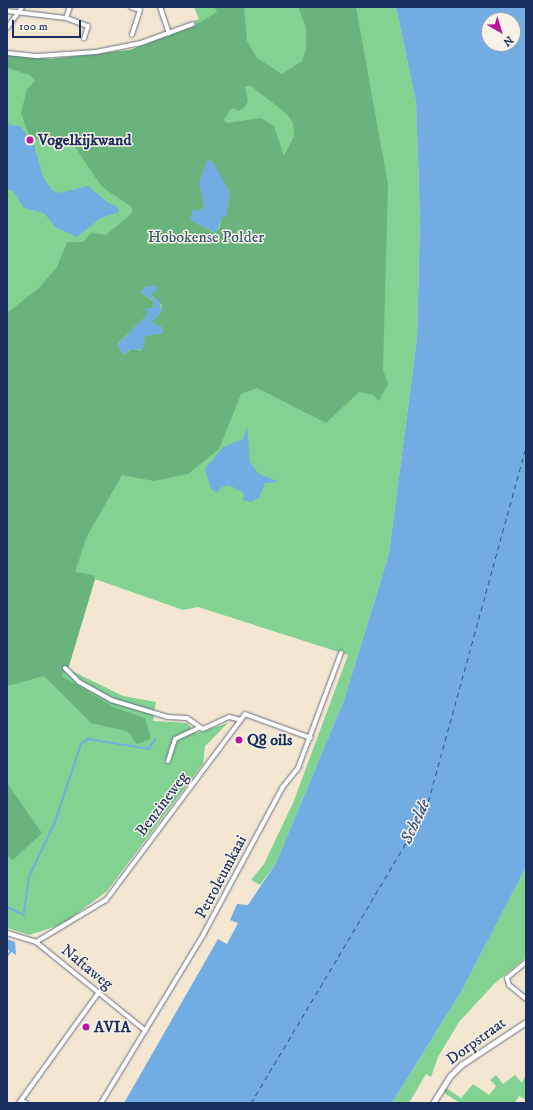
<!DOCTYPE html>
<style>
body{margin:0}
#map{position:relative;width:533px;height:1110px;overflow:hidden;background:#f4e7d1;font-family:"IM FELL DW Pica",serif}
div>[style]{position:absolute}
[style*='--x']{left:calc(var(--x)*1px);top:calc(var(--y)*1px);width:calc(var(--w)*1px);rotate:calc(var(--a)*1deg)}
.green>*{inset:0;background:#82d292}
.forest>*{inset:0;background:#69b47c}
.water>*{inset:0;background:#71ade2}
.stream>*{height:1.5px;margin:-0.75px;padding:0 0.75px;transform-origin:0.75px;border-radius:0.75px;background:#71ade2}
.ferry>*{height:1px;margin-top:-0.5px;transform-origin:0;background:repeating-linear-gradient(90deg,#355586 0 5px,transparent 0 9px)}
.roads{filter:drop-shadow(0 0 1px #676f86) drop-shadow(0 0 1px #676f86)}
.minor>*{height:4px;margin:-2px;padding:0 2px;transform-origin:2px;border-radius:2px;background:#fff}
.tertiary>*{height:5px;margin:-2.5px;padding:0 2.5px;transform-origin:2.5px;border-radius:2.5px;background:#fff}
.dots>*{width:11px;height:11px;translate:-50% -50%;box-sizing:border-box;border:2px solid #f7f3e8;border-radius:50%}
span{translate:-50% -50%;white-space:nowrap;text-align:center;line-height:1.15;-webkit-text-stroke:3px #f7f3e8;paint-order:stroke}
.poi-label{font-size:16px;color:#1b2f5e;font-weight:700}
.left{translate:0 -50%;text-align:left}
.park-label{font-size:16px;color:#35586b}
.street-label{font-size:16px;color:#1b2f5e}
.water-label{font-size:17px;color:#355586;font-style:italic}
.frame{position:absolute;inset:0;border:8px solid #1b2f5e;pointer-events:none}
.north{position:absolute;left:481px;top:12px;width:40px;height:40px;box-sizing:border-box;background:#f7f3e8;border:1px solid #9fa5b1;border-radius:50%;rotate:142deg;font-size:11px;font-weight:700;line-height:16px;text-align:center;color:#1b2f5e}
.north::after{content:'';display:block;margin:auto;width:14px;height:18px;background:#b5179e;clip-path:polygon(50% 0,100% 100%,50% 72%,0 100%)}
.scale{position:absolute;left:12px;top:20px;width:69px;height:18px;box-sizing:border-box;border:2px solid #1b2f5e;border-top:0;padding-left:5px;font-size:12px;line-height:14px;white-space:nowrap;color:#1b2f5e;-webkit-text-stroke:3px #f7f3e8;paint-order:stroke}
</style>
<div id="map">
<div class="green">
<div style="clip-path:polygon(194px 7px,396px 7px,416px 102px,420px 219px,417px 338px,389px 554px,344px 700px,276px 863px,260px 885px,251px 880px,264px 864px,293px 803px,348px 655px,198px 607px,183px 610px,95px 579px,68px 669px,123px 696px,156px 702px,153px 721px,187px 723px,197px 733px,228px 723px,205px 746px,203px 764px,107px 891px,63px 924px,29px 935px,7px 928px,7px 55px,51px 59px,130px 50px,183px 30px,182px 26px,199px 19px)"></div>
<div style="clip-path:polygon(526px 867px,526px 957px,494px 984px,459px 1022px,438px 1057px,431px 1077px,426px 1074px,409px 1103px,392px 1103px,462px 990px)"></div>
<div style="clip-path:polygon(526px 1074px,526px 1100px,519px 1096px,515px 1103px,460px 1103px,444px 1093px,446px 1088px,461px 1098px,473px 1084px,489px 1095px,496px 1086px,490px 1080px,496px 1075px,503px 1084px,515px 1075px,522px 1083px)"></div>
</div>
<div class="forest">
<div style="clip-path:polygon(evenodd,215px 7px,244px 7px,247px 41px,257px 58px,282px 74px,302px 61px,306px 50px,306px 27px,298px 7px,356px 7px,388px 185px,383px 370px,388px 384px,379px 401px,373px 395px,359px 392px,326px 423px,257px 388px,241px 394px,219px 449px,188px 474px,154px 481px,122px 475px,87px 536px,75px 572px,94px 575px,95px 579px,68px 669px,65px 668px,62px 676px,113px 707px,145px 718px,151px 739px,137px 744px,127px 731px,91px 723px,44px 676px,7px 686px,7px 313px,39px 288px,57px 267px,67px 242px,83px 242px,91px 233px,106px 235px,132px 213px,132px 207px,102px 187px,73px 144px,65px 141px,45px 143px,29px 136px,21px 113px,27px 89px,35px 81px,30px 75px,7px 68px,7px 55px,51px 59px,130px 50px,194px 26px,217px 12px,215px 7px,250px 85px,287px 114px,293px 123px,294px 136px,284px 156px,274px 126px,261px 118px,227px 123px,223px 120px,232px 108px,239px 111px,244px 108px,248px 102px,245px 87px,250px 85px,215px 7px,211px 160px,230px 193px,226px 217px,222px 217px,220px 228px,214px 233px,190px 220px,204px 207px,200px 179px,211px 160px,215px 7px,155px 286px,155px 290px,151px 294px,162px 305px,162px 312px,151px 322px,162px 327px,163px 333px,145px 336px,141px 351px,132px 349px,124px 355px,117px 344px,148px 314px,146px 309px,152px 311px,157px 304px,152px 307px,154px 302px,141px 293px,145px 287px,155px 286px)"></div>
<div style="clip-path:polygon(7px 783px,42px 833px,13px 860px,7px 855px)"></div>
</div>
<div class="water">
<div style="clip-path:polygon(evenodd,396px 7px,526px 7px,526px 867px,462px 990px,392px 1103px,124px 1103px,218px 939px,227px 944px,238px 923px,230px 920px,237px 904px,248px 905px,276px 863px,344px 700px,389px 554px,417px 338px,420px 219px,416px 102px,396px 7px,489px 20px,513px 20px,513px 44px,489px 44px,489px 20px)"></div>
<div style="clip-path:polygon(7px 124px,21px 127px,34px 145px,43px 177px,52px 190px,59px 193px,88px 186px,108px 203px,118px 207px,119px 212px,101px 218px,77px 237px,55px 227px,44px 213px,24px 208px,14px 192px,7px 189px)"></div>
<div style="clip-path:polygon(207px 160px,213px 162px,230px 193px,226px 217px,222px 217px,216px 233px,190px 220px,193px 209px,201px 211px,204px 207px,199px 183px)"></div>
<div style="clip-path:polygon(156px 285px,158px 293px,155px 290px,151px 294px,154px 299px,158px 298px,162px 312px,151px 322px,162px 327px,163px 333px,145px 336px,143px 349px,129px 350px,124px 355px,117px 345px,148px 314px,144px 309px,154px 308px,154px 301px,141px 293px,145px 287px)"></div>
<div style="clip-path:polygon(247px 427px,250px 462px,259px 474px,279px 482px,265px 483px,259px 498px,251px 502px,243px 500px,244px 493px,229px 485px,220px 488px,217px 493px,211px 489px,205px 469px,223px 447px,243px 439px)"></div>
<div style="clip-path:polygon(7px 939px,15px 942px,16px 955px,7px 949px)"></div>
</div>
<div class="stream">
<div style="--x:7;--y:907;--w:19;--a:25"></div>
<div style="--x:24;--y:912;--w:35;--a:-82"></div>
<div style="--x:29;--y:877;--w:61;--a:-64.7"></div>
<div style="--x:55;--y:822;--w:82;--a:-71.6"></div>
<div style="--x:81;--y:744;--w:9;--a:-36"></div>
<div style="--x:88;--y:739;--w:62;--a:9.3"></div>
<div style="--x:149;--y:749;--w:12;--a:-59"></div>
<div style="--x:7;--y:956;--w:6;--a:-51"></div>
</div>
<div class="ferry">
<div style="--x:251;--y:1103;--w:341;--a:-59.2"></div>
<div style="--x:426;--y:810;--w:376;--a:-74.6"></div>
</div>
<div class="roads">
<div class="minor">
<div style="--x:131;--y:7;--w:9;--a:18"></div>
<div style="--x:140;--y:10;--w:26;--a:108"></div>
<div style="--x:160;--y:7;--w:28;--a:71"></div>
<div style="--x:7;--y:11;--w:59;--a:6.8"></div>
<div style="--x:66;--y:18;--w:23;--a:20"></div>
<div style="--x:88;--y:26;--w:13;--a:108"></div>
<div style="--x:66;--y:18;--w:12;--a:-70"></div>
<div style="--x:7;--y:28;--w:26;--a:-54"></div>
<div style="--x:7;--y:53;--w:31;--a:6"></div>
<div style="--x:38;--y:56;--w:58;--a:-3.9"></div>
<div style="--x:96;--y:52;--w:46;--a:-11.3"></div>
<div style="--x:141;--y:43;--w:55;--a:-20.1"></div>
<div style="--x:65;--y:668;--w:20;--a:45"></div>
<div style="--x:79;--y:682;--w:37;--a:29"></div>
<div style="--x:111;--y:700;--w:59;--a:16.6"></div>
<div style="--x:168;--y:717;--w:19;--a:3"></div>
<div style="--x:187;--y:718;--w:19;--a:35"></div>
<div style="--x:203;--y:729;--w:29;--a:-25"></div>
<div style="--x:229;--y:717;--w:12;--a:14"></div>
<div style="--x:168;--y:761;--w:23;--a:-72"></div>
<div style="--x:175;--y:739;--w:26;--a:-25"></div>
<div style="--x:7;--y:933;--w:30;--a:17"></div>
<div style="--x:36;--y:942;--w:141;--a:39"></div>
<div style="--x:36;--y:942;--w:82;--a:-31"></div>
<div style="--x:106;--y:900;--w:232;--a:-53.2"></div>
<div style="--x:245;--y:714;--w:70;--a:20"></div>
<div style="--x:526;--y:962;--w:25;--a:140"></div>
<div style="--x:507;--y:978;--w:7;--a:74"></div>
<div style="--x:509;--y:985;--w:22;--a:39"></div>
<div style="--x:21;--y:1100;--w:6;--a:31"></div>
<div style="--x:19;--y:1103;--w:137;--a:-54.2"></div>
<div style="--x:101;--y:1103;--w:197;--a:-58.7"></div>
<div style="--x:203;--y:935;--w:167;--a:-61.7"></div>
<div style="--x:282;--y:788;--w:26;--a:-51"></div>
<div style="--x:298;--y:768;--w:123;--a:-69.5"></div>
</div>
<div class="tertiary">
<div style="--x:433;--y:1103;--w:32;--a:-58"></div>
<div style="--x:450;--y:1076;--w:16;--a:-45"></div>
<div style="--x:461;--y:1065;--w:78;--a:-33.5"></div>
</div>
</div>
<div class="dots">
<div style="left:30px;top:140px;background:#b5179e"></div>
<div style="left:239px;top:740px;background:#b5179e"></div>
<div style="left:86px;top:1027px;background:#b5179e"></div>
</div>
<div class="poi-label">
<span class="left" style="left:38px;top:140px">Vogelkijkwand</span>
<span class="left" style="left:247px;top:740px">Q8 oils</span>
<span class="left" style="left:94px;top:1027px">AVIA</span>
</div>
<div class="park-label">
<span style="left:206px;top:237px">Hobokense Polder</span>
</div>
<div class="street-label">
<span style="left:162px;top:804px;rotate:-53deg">Benzineweg</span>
<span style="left:221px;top:877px;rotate:-62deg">Petroleumkaai</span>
<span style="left:87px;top:967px;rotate:39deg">Naftaweg</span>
<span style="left:476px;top:1041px;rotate:-36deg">Dorpstraat</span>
</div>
<div class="water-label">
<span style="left:416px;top:822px;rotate:-65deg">Schelde</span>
</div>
<div class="frame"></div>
<div class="north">N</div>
<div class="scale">100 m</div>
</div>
